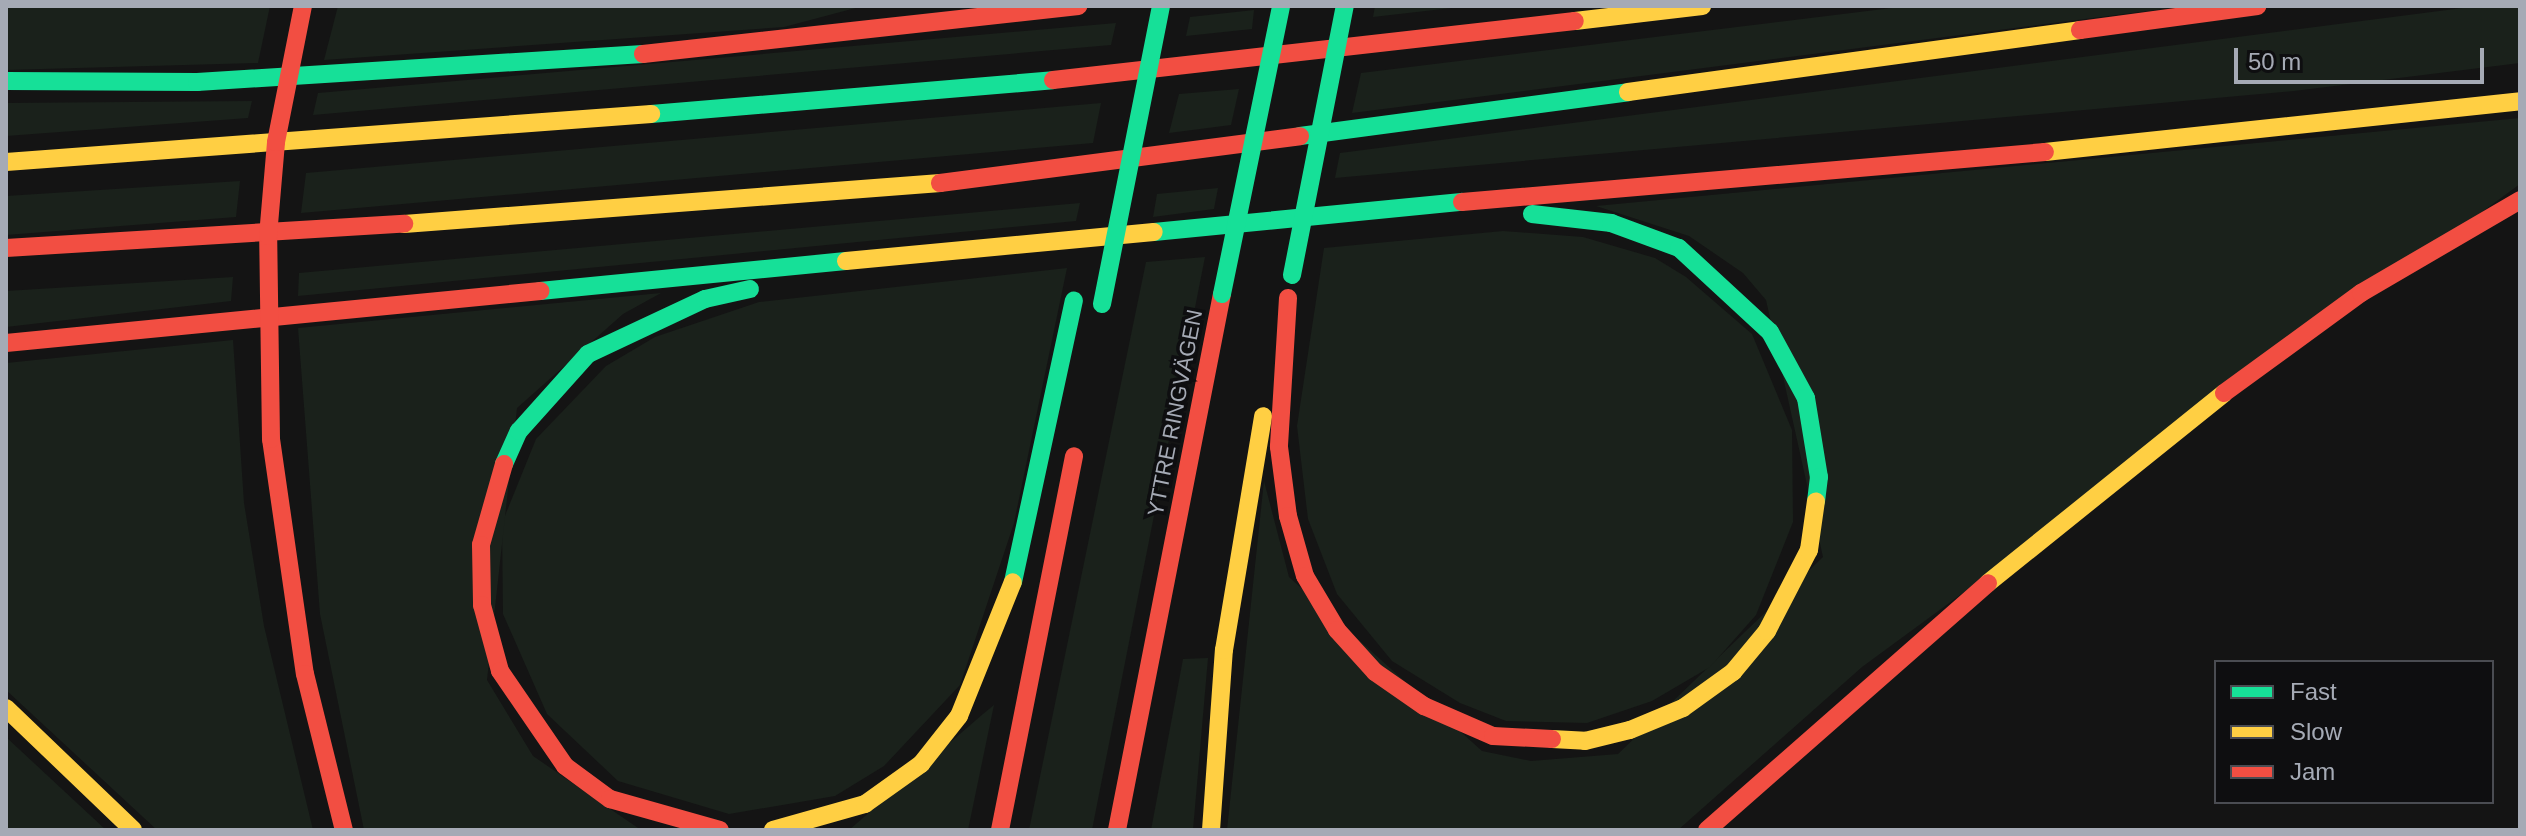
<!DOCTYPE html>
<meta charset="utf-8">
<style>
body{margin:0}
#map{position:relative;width:2526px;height:836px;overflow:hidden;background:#141414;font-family:Helvetica,sans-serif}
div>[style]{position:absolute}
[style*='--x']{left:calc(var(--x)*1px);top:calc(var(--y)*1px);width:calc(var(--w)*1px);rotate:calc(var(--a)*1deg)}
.green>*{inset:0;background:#1a211b}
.fast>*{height:18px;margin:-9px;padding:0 9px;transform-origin:9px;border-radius:9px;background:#16e098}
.slow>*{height:18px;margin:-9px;padding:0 9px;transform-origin:9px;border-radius:9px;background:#ffcf43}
.jam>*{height:18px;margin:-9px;padding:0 9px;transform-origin:9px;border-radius:9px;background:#f24e42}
.fast-bridge>*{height:18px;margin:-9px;padding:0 9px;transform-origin:9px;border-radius:9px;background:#16e098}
.jam-bridge>*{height:18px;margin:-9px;padding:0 9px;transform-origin:9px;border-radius:9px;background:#f24e42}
span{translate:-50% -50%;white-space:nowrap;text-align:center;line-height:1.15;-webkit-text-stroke:7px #0e0e10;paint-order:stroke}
.street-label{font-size:22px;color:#a5aab5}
.frame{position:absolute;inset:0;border:8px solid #a5aab5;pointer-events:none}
.legend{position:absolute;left:2214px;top:660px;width:280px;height:144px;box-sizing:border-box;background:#0e0e10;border:2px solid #4a4c52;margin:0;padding:10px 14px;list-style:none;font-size:24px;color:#a5aab5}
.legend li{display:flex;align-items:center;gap:16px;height:40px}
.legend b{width:40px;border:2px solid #4a4c52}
.scale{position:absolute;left:2234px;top:48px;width:250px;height:36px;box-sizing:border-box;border:4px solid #a5aab5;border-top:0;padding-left:10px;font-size:24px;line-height:28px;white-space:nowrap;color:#a5aab5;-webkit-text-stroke:6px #0e0e10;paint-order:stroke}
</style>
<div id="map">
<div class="green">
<div style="clip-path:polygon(6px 6px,270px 6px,258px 63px,6px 70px)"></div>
<div style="clip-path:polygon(338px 6px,863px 6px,784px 27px,324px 60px)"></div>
<div style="clip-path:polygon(1375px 6px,1469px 6px,1373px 17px)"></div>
<div style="clip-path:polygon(1908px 6px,2187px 6px,1352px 113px,1361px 73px)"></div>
<div style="clip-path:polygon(2478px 6px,2520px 6px,2520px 63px,2294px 91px,1335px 178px,1340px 153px)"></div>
<div style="clip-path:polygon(1254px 10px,1252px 29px,1186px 36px,1190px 17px)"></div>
<div style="clip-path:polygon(1116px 23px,1111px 45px,313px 115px,318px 93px)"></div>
<div style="clip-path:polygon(1239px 89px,1231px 125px,1169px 133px,1179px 94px)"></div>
<div style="clip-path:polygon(252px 101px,248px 118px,6px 136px,6px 103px)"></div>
<div style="clip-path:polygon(1101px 103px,1093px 143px,301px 213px,306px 173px)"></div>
<div style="clip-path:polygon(2520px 118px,2520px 184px,1862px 667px,1678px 830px,1227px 830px,1264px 481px,1289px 577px,1482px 751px,1531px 761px,1618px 754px,1823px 557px,1766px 300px,1743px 273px,1689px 236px,1596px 206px)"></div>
<div style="clip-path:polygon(240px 181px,236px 217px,6px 235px,6px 196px)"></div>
<div style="clip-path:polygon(1218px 188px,1214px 209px,1153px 217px,1157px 194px)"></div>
<div style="clip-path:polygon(1080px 203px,1076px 221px,298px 296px,299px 273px)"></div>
<div style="clip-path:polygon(1503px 231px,1583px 237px,1655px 258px,1686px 277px,1752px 334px,1792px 430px,1793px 522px,1756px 615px,1710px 667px,1652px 701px,1587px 723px,1506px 721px,1460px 703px,1392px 661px,1337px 594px,1308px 519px,1297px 426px,1324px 248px)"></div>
<div style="clip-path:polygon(1205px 257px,1092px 830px,1029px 830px,1146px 262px)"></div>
<div style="clip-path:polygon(1067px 268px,1014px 523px,960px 685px,884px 766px,835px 796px,729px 814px,618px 781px,547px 714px,503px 614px,502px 523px,536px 439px,606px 366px,655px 337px,759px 302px)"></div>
<div style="clip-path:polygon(233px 277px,231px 301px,6px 327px,6px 291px)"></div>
<div style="clip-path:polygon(661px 293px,623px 314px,517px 408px,487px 680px,533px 756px,641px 830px,364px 830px,320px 614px,298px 328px)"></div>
<div style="clip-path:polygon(233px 340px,244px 503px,264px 626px,313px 830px,157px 830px,6px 690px,6px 363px)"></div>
<div style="clip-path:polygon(1208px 658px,1193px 830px,1151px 830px,1183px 659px)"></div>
<div style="clip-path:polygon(994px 705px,968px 830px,849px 830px,983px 714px)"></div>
<div style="clip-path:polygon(6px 737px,106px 830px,6px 830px)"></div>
</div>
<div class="fast">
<div style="--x:6;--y:81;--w:191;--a:0.3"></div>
<div style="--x:197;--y:82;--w:447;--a:-3.6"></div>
<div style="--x:651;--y:114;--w:403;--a:-4.8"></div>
<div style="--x:1300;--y:136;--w:331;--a:-7.6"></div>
<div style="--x:1532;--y:214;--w:80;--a:6.5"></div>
<div style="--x:1611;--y:223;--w:72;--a:20.2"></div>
<div style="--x:1679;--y:248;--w:124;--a:42.7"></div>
<div style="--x:1770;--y:332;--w:75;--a:61.4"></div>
<div style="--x:1806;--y:398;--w:80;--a:80.7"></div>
<div style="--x:1819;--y:477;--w:24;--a:97"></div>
<div style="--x:1154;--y:232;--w:309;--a:-5.6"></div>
<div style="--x:540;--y:291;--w:307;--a:-5.6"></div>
<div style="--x:504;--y:464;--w:36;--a:-66"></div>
<div style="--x:519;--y:431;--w:103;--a:-48.1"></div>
<div style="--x:588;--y:354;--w:129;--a:-25.2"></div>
<div style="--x:705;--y:299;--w:46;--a:-12.5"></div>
<div style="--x:1013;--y:582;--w:288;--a:-77.8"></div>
</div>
<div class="slow">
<div style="--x:1575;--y:21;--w:128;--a:-6.7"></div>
<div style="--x:1628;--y:92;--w:456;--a:-7.8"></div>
<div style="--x:2045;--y:152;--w:478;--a:-6.1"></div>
<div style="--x:6;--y:162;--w:647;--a:-4.26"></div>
<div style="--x:404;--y:224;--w:538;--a:-4.37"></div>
<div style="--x:846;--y:261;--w:309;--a:-5.4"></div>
<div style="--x:1988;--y:583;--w:303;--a:-38.8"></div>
<div style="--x:6;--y:708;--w:176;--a:43.8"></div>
<div style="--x:1552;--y:739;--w:33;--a:3"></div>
<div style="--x:1585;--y:741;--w:46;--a:-13.7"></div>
<div style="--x:1630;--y:730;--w:57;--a:-22.5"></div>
<div style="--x:1683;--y:708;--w:62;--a:-35.8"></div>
<div style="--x:1733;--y:672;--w:53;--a:-50.3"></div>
<div style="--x:1767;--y:631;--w:91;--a:-62.6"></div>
<div style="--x:1809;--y:550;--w:49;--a:-81.9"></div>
<div style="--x:773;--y:830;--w:96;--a:-15.8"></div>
<div style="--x:865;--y:804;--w:69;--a:-35.5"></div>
<div style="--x:921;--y:764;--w:61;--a:-51.6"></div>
<div style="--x:959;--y:716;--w:144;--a:-68.1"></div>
<div style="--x:1211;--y:830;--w:180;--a:-85.9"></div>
<div style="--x:1224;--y:650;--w:237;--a:-80.5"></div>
</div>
<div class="jam">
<div style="--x:2080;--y:30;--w:179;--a:-7.7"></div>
<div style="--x:643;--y:54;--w:438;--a:-6.3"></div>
<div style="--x:1053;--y:80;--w:525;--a:-6.45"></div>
<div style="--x:940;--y:183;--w:363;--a:-7.4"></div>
<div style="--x:1462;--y:202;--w:585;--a:-4.9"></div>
<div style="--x:6;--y:248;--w:399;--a:-3.5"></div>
<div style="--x:1288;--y:298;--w:149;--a:93.5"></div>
<div style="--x:1279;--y:447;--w:70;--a:82.6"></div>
<div style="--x:1288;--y:516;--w:62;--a:74.2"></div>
<div style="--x:1305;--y:576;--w:63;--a:59.3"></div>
<div style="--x:1337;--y:630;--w:57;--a:47.9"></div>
<div style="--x:1375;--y:672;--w:60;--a:34.8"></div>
<div style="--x:1424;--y:706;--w:75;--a:23.5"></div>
<div style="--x:1493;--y:736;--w:59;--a:2.9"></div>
<div style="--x:6;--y:343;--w:537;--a:-5.56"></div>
<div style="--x:2224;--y:393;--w:170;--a:-36.1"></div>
<div style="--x:2361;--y:293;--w:184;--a:-30.3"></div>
<div style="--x:271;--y:439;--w:237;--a:81.8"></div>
<div style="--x:305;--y:674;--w:161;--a:76"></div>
<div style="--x:504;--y:464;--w:84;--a:105.9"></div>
<div style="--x:481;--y:545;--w:60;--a:89"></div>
<div style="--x:482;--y:605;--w:68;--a:74.7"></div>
<div style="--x:500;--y:671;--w:115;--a:55.6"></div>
<div style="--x:565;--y:766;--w:56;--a:36.3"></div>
<div style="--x:610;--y:799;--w:114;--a:15.7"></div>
<div style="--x:1000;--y:830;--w:381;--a:-78.8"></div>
<div style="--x:1117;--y:830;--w:546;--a:-78.92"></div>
<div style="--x:1707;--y:830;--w:374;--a:-41.3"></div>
</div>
<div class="fast-bridge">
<div style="--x:1292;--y:275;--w:274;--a:-78.9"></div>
<div style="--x:1222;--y:294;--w:294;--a:-78.4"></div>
<div style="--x:1102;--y:304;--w:304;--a:-78.8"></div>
</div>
<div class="jam-bridge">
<div style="--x:271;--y:439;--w:203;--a:-90.8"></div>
<div style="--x:268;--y:236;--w:94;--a:-85.1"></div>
<div style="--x:276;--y:142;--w:139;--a:-78.8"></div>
</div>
<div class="street-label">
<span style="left:1175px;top:413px;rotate:-79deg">YTTRE RINGVÄGEN</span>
</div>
<div class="frame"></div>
<ul class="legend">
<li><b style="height:10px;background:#16e098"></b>Fast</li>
<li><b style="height:10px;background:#ffcf43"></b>Slow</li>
<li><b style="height:10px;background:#f24e42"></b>Jam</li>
</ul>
<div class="scale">50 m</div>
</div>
